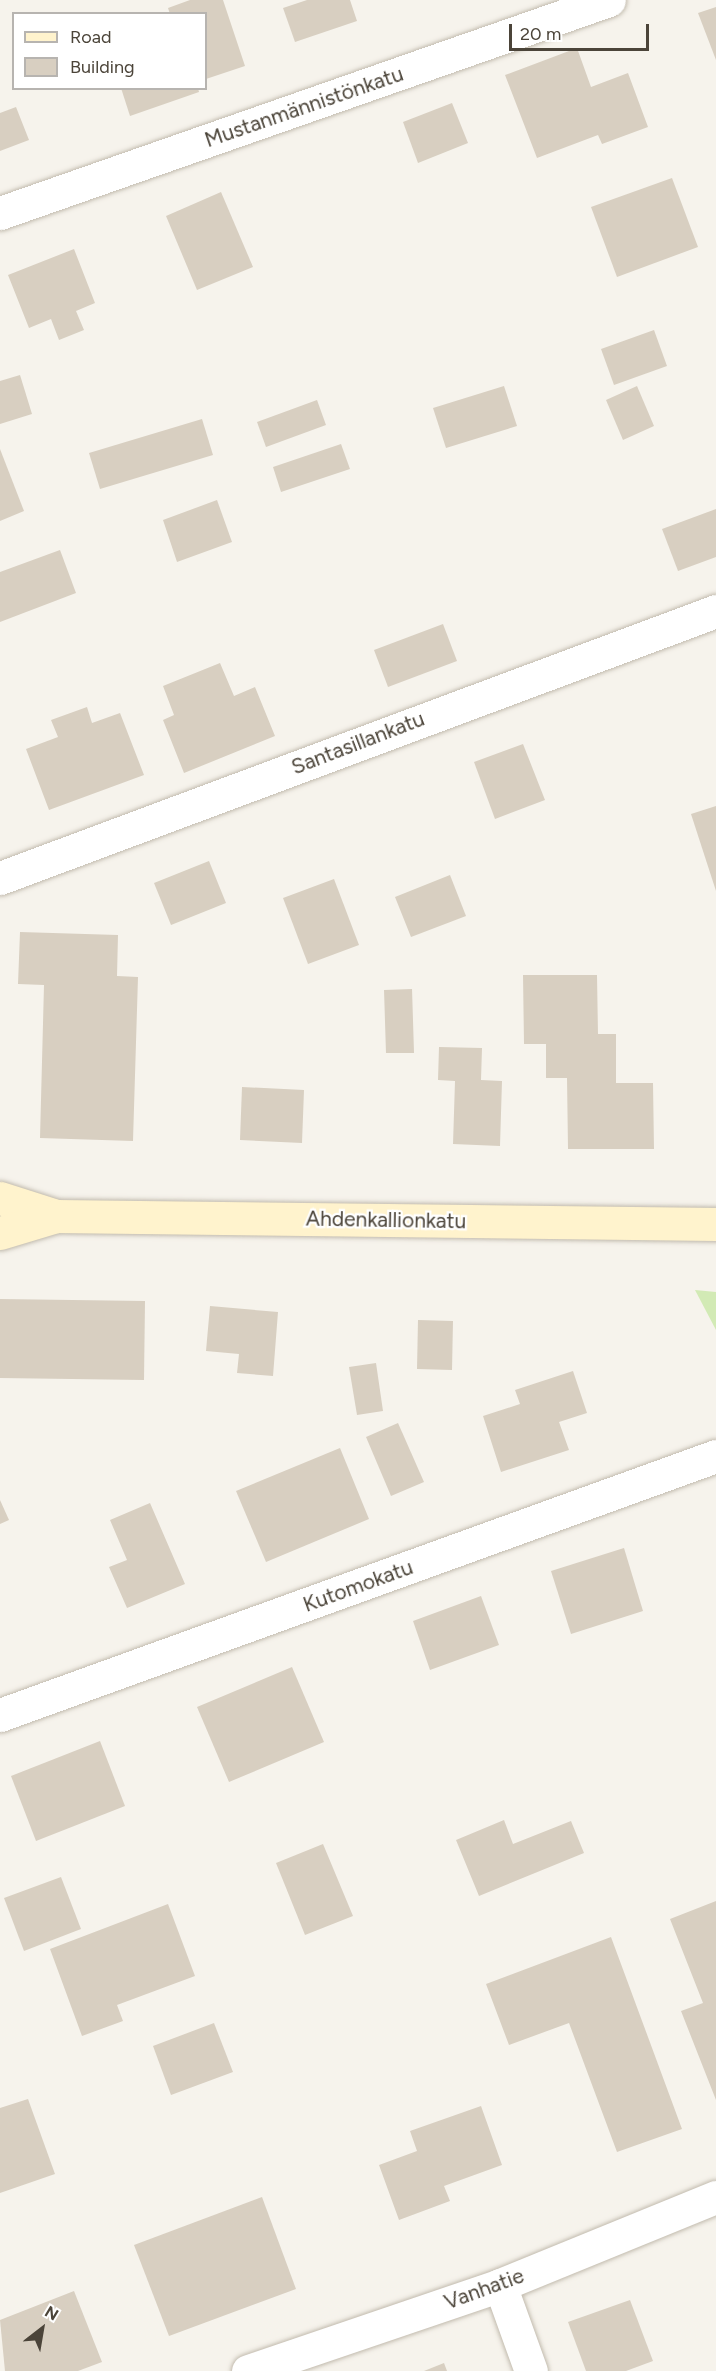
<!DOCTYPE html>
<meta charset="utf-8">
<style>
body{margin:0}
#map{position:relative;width:716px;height:2371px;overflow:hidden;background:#f6f3ec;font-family:Figtree,sans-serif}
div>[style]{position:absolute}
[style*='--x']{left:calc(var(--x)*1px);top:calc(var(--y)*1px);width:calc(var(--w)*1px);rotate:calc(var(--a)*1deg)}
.green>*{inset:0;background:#d2eab5}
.building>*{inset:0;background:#d8cfc1}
.roads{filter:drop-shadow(0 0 2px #c2bbae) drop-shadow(0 0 2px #c2bbae)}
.street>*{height:33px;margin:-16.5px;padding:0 16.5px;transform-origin:16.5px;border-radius:16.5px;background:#fff}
.secondary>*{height:33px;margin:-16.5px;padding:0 16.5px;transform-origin:16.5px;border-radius:16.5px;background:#fff3cd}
span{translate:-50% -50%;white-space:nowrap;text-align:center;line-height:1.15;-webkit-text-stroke:4.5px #fff;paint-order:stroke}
.street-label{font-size:21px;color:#4b4439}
.legend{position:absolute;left:12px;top:12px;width:195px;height:78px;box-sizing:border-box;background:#fff;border:2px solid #b7b4b0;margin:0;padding:8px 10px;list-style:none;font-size:18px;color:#4b4439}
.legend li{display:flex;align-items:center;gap:12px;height:30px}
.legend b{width:30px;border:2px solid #b7b4b0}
.north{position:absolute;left:12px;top:2299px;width:60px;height:60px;-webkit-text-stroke:4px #fff;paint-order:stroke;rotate:31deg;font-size:16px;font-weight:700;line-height:24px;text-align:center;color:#4b4439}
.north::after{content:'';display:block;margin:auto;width:21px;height:27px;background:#4b4439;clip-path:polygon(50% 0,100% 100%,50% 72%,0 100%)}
.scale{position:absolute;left:509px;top:24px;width:140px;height:27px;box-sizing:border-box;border:3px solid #4b4439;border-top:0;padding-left:8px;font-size:18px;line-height:21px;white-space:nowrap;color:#4b4439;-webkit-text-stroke:4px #fff;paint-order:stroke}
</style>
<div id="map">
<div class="green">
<div style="clip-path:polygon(695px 1290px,716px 1292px,716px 1330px)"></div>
</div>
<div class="building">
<div style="clip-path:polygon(190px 0,223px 0,245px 66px,206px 79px,206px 14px,170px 14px,168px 8px)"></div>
<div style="clip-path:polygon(307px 0,350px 0,357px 21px,295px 42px,283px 8px)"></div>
<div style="clip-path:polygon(716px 7px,716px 60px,698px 13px)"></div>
<div style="clip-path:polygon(577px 48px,591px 87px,628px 73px,648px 127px,602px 144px,598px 135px,537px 158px,505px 75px)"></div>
<div style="clip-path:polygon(121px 88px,198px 88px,199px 92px,130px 116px)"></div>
<div style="clip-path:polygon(452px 103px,468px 143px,418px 163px,403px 122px)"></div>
<div style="clip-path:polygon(16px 107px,29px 140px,0 151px,0 113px)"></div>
<div style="clip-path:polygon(672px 178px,698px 247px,617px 277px,591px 207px)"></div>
<div style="clip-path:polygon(221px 192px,253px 267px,197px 290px,166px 216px)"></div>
<div style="clip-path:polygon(74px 249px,95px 303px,76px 311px,84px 330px,59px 340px,51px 319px,29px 328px,8px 275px)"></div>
<div style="clip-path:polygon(654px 330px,667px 366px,614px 385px,601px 349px)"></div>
<div style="clip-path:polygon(20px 375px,32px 414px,0 424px,0 381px)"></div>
<div style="clip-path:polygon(504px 386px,517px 426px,446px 448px,433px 408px)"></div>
<div style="clip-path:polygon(637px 386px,654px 426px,623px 440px,606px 400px)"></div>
<div style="clip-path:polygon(317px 400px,326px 425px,266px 447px,257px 422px)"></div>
<div style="clip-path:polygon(202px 419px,213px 455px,100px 489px,89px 453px)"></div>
<div style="clip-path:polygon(341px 444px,350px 469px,281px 492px,273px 467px)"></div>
<div style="clip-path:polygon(0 449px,24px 511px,0 521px)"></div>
<div style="clip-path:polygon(217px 500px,232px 542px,177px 562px,163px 520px)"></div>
<div style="clip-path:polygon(716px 509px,716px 557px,678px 571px,662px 529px)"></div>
<div style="clip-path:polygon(60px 550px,76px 593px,0 622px,0 572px)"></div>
<div style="clip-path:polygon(443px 624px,457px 661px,388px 687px,374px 650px)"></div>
<div style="clip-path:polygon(220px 663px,234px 696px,255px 687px,275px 736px,184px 773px,163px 720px,174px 715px,163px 686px)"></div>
<div style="clip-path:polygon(87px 707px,92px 723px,120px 713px,144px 775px,49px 810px,26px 749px,58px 737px,51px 720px)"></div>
<div style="clip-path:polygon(523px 744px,545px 800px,495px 819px,474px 762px)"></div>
<div style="clip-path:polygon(716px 806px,716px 891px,691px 814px)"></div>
<div style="clip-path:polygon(209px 861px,226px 903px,171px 925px,154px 883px)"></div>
<div style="clip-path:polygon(450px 875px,466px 916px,411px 937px,395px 897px)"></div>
<div style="clip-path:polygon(334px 879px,359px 945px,308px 964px,283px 898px)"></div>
<div style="clip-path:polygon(20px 932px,118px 935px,117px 976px,138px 977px,133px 1141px,40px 1138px,44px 985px,18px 984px)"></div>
<div style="clip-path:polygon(523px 975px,597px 975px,598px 1034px,616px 1034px,616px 1083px,653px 1083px,654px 1149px,568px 1149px,567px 1078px,546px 1078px,546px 1044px,524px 1044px)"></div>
<div style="clip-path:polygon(412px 989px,414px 1053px,386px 1053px,384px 990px)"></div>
<div style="clip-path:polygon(439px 1047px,482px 1048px,481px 1080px,502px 1081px,500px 1146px,453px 1144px,455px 1081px,438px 1080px)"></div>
<div style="clip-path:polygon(242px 1087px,304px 1090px,302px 1143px,240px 1140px)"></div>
<div style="clip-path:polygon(0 1299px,145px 1301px,144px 1380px,0 1378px)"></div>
<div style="clip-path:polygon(210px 1306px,278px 1312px,273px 1376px,237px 1373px,239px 1354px,206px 1351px)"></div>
<div style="clip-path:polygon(418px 1320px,453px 1321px,452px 1370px,417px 1369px)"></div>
<div style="clip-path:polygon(376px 1363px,383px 1411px,357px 1415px,349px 1367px)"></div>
<div style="clip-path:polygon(573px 1371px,587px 1413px,559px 1422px,569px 1450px,501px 1472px,483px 1416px,520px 1404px,515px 1390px)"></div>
<div style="clip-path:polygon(398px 1423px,424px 1482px,391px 1496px,366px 1437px)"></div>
<div style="clip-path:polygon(340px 1448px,369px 1519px,266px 1562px,236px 1491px)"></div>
<div style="clip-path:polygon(0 1500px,9px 1520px,0 1524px)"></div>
<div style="clip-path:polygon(150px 1503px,185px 1584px,127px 1608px,109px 1567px,127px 1560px,110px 1520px)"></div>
<div style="clip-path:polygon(624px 1548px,643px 1611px,571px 1634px,551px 1571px)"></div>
<div style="clip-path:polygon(481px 1596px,499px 1645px,430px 1670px,413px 1621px)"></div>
<div style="clip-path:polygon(292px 1667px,324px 1742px,229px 1782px,197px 1707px)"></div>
<div style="clip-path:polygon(100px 1741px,125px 1806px,36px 1841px,11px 1776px)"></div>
<div style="clip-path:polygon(504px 1820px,513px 1844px,571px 1821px,584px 1853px,479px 1896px,456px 1840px)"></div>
<div style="clip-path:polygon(323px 1844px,353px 1916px,305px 1935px,276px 1863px)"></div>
<div style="clip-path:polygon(61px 1877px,81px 1929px,24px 1951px,4px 1898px)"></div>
<div style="clip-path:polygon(716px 1901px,716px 2100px,681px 2011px,703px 2003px,670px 1919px)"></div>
<div style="clip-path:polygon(168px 1904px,195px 1976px,117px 2005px,123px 2021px,82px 2036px,50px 1949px)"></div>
<div style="clip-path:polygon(611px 1937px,682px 2129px,617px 2152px,569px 2023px,509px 2045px,486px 1984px)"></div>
<div style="clip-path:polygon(214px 2023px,233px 2072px,171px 2095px,153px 2046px)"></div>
<div style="clip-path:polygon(28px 2099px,55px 2174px,0 2193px,0 2108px)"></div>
<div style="clip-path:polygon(481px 2106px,502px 2165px,444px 2186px,450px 2201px,399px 2220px,379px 2165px,417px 2151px,410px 2131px)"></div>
<div style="clip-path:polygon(262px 2197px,296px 2289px,169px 2336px,134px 2245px)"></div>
<div style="clip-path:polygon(74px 2291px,102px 2362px,78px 2371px,5px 2371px,0 2320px)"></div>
<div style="clip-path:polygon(630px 2300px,653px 2361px,626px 2371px,586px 2371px,568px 2322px)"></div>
<div style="clip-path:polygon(444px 2363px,447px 2371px,424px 2371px)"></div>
</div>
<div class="roads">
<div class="street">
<div style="--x:0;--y:213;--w:645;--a:-19.28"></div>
<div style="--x:0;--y:878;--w:764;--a:-20.45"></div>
<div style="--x:0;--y:1715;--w:761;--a:-19.89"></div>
<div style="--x:500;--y:2285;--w:91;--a:70.2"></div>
<div style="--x:248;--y:2371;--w:266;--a:-18.8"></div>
<div style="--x:500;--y:2285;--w:233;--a:-22.2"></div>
</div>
<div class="secondary">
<div style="--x:0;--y:1198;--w:59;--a:17.8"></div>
<div style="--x:56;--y:1216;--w:660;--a:0.69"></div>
<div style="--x:0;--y:1233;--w:59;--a:-16.9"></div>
</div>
</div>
<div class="street-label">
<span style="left:304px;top:107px;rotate:-19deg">Mustanmännistönkatu</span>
<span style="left:358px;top:743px;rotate:-21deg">Santasillankatu</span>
<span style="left:386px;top:1220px;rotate:1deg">Ahdenkallionkatu</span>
<span style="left:358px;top:1586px;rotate:-20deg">Kutomokatu</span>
<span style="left:484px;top:2289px;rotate:-20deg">Vanhatie</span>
</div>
<ul class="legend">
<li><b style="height:8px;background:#fff3cd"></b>Road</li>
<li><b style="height:16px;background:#d8cfc1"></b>Building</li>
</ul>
<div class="north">N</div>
<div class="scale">20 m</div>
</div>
